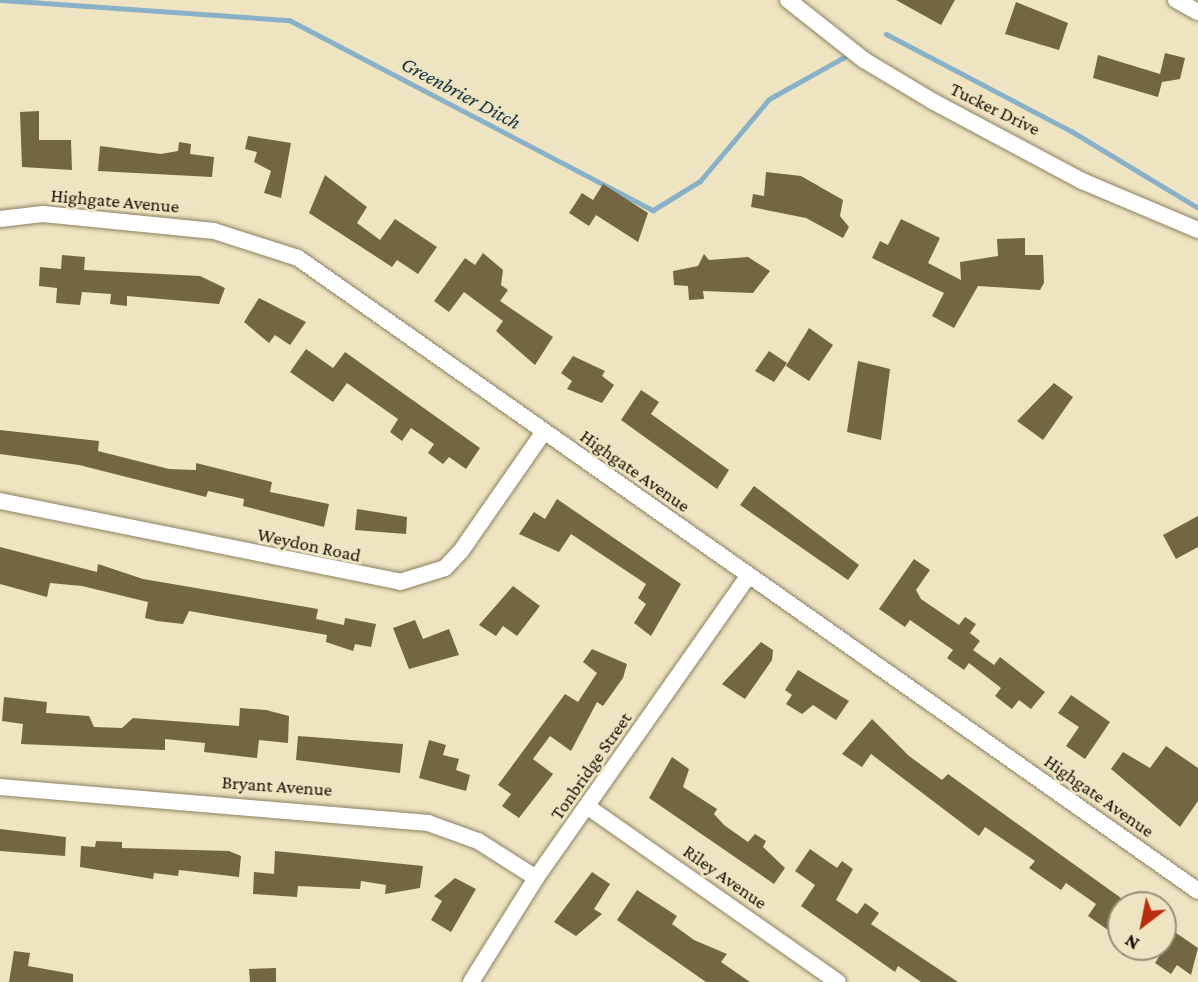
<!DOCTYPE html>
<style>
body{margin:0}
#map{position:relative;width:1198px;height:982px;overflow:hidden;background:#efe4c1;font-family:"Crimson Pro",serif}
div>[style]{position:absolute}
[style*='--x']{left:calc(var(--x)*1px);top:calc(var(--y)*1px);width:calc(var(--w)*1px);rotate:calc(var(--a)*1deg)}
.stream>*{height:5px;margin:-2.5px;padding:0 2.5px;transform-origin:2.5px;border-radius:2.5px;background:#88b1c8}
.building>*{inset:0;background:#726742}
.roads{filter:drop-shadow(0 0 2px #8b8161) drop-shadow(0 0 2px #8b8161)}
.street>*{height:16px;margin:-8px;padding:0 8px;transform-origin:8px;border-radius:8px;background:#fff}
span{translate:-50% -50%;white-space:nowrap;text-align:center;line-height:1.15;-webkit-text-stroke:6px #efe4c1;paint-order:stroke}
.street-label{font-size:19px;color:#151206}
.water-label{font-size:21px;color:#113546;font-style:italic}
.north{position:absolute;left:1107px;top:891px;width:70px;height:70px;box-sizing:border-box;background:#efe4c1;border:2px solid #989076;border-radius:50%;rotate:212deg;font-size:19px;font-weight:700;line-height:28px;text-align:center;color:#151206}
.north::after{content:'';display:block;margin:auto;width:24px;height:32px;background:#b92d10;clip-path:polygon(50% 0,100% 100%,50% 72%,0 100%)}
</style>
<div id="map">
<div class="stream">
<div style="--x:1;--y:0;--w:289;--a:4"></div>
<div style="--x:289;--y:20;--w:411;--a:27.6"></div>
<div style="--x:653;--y:210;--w:55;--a:-31.7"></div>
<div style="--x:700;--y:181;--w:107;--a:-49.9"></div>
<div style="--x:769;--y:99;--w:88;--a:-29.2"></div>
<div style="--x:886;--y:34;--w:209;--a:27.7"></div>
<div style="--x:1071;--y:131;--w:149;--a:31.2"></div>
</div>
<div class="building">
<div style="clip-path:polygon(896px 0,955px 0,941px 25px)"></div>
<div style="clip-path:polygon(1016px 2px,1068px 23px,1059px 50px,1005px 34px)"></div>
<div style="clip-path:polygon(1165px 53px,1185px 58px,1180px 79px,1162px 82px,1158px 97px,1093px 78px,1098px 55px,1160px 74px)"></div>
<div style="clip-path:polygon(39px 111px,39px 140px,71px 140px,72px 170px,22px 167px,20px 112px)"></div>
<div style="clip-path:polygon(248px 136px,291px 143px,281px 198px,264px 193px,271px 171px,254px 162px,257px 152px,245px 149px)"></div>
<div style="clip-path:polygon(179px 142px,191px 144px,190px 154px,214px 157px,212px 177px,98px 171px,100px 146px,161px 154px,178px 151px)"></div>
<div style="clip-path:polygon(766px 172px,801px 176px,843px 200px,840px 216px,849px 227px,843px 238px,806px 218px,751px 207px,753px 194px,764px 196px)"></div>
<div style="clip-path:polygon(325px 175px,367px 207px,357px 223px,380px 240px,395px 219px,437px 247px,418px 274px,397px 260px,392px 267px,309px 213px)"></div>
<div style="clip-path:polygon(603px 184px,648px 213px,638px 242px,596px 215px,589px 226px,569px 213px,582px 193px,593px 200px)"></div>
<div style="clip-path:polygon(901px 219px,940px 238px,928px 263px,961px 280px,960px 262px,998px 256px,997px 239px,1025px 238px,1025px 255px,1043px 255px,1044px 283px,1040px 290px,978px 286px,954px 328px,932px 316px,944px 293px,872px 258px,880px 241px,888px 245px)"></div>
<div style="clip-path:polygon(483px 253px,503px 270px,501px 285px,508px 290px,500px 301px,553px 337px,535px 365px,496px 331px,503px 321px,464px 292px,449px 312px,434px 301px,465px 258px,475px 265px)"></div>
<div style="clip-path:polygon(704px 254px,709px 260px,748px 257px,770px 271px,753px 293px,703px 291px,704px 299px,689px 300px,688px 286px,674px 285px,673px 271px,698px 266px)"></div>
<div style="clip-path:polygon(62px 255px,85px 257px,84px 270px,200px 276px,225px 288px,219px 304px,127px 296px,127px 306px,110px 304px,111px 294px,82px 292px,80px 305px,56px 303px,57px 288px,39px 286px,40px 267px,61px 269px)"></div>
<div style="clip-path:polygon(259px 298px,306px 322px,290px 345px,275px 335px,269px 343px,244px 322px)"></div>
<div style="clip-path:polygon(809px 328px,833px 345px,809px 381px,786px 366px)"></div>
<div style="clip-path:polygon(306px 349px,333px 368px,345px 352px,480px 448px,466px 469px,449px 457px,443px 464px,428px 453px,434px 444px,411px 428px,402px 441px,390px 432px,398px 419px,347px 383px,333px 402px,290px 372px)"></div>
<div style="clip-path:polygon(769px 351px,787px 363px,774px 382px,755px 371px)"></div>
<div style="clip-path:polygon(573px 356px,605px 371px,602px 376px,614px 385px,602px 403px,567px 389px,572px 381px,561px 373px)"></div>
<div style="clip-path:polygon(858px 361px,890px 369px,881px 440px,847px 432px)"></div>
<div style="clip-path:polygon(1054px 383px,1073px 397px,1043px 440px,1017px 421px)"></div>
<div style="clip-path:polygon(641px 390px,659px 402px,651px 414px,729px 470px,717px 489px,621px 420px)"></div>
<div style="clip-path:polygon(0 430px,99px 441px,98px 451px,169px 469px,196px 470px,196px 463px,272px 482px,270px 492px,329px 504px,324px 527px,243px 506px,244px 499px,208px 491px,206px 497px,79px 465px,0 454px)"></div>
<div style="clip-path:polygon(754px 486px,859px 565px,848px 580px,740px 505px)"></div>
<div style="clip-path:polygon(557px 499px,681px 584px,651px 636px,634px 623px,646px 604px,638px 598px,646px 584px,571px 534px,559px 552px,519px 534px,534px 512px,545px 519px)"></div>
<div style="clip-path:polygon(357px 509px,407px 517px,406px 534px,355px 530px)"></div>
<div style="clip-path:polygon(1198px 516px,1198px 547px,1176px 559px,1163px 535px)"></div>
<div style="clip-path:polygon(0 547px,97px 572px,98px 564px,143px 579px,318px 609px,316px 619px,344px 625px,345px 618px,376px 624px,371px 647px,355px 644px,353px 651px,326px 642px,327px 635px,189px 611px,183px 624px,157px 621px,145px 618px,148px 602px,82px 586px,50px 583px,47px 597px,0 584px)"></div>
<div style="clip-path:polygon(914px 559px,930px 570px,916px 590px,921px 599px,959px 625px,965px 617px,976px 624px,970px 633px,980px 641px,973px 650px,994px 665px,1000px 657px,1045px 692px,1031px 709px,1019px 700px,1012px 709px,995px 696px,1001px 688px,969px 663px,964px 670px,947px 658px,953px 650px,910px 620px,905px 627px,879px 609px)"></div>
<div style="clip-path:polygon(513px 586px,540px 606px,517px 636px,503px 626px,496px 636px,479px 625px)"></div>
<div style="clip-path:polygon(415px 620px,423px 639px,449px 629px,459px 655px,409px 669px,393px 628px)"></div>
<div style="clip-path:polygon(761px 642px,773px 650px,772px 660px,745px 699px,722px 684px)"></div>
<div style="clip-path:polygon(592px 649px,627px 664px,623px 678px,603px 706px,597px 702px,571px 751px,550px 736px,533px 759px,553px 774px,519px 818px,502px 806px,511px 794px,498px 785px,565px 694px,578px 702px,597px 673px,583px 662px)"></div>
<div style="clip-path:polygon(798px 670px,849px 701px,836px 720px,813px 705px,802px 714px,786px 704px,792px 695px,785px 690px)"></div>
<div style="clip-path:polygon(1071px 695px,1110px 722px,1085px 759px,1066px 746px,1079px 727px,1058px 713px)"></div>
<div style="clip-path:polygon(4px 697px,47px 702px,46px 713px,89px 716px,94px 727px,122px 728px,133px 718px,239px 726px,240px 708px,266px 710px,289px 716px,288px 743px,259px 740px,257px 758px,204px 752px,205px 743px,165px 739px,165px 750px,21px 744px,23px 724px,2px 721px)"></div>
<div style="clip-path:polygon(872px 719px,909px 756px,942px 780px,948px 774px,1121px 898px,1121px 939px,1088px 916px,1096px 904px,1066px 883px,1061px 890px,1029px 868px,1035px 861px,985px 827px,979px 836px,871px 754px,862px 767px,842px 754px)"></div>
<div style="clip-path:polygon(298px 736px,403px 744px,400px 773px,296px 760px)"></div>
<div style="clip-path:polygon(429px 740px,446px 745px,443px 755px,459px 759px,456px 770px,470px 775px,466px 791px,419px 778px)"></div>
<div style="clip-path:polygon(1166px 746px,1198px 768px,1198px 801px,1180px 827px,1111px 769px,1123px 752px,1150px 768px)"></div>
<div style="clip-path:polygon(672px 757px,689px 769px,683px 787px,717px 809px,714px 814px,724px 825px,748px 842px,755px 834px,766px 841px,763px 847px,785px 868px,774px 884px,649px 798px)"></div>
<div style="clip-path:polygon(0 829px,66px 837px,65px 856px,0 851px)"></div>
<div style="clip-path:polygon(96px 841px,122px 842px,122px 848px,229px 851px,241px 856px,239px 877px,179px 870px,178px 876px,154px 873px,153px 879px,80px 867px,81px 846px,95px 847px)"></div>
<div style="clip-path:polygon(810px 849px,837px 868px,842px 861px,853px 869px,836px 900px,857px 914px,865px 903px,879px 913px,871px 924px,958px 982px,921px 982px,898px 966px,895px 972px,801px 906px,815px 885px,795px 871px)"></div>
<div style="clip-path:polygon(275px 851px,423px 866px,420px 888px,385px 894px,386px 885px,361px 881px,360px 889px,298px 886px,297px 897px,253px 894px,254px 872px,274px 874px)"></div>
<div style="clip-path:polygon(592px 872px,610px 884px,594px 909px,602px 914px,576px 936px,554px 922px)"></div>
<div style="clip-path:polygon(455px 878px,476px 889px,451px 932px,431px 920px,442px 901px,434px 896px)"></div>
<div style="clip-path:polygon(637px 890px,677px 916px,672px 924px,694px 940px,727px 954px,721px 962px,750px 982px,706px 982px,617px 920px)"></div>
<div style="clip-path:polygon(1163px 924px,1198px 948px,1191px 975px,1177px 965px,1171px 974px,1155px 963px,1160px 955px,1149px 947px,1163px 947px)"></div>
<div style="clip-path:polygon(14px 951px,30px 953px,28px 966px,73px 974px,73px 982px,9px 982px)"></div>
<div style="clip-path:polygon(276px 968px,276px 982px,250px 982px,249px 969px)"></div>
</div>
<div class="roads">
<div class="street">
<div style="--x:788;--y:0;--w:97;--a:38.3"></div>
<div style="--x:864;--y:60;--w:82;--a:31"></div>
<div style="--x:934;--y:102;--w:168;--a:28.1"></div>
<div style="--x:1082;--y:181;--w:126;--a:22.9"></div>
<div style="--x:1176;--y:0;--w:25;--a:29"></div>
<div style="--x:0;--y:219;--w:43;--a:-6.6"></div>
<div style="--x:43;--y:214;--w:172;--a:5.7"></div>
<div style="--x:214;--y:231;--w:88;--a:17.8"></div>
<div style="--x:298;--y:258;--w:1100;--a:35.12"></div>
<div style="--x:0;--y:501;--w:408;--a:11.4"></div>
<div style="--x:400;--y:582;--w:47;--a:-17.3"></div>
<div style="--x:445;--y:568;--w:23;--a:-47"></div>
<div style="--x:461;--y:551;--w:144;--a:-55.2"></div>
<div style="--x:0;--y:787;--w:430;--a:4.8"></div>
<div style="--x:428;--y:823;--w:53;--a:19.8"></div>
<div style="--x:478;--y:841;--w:69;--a:32.5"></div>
<div style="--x:588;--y:807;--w:305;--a:35"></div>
<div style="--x:471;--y:982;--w:123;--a:-58"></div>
<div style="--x:536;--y:878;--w:369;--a:-54.9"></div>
</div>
</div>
<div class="street-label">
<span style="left:995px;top:109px;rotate:26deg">Tucker Drive</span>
<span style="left:115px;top:201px;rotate:5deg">Highgate Avenue</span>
<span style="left:635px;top:471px;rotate:35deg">Highgate Avenue</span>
<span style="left:309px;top:545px;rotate:12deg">Weydon Road</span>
<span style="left:591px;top:766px;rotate:-55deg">Tonbridge Street</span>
<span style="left:277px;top:786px;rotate:4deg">Bryant Avenue</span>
<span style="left:1099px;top:796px;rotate:35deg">Highgate Avenue</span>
<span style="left:725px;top:877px;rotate:35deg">Riley Avenue</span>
</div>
<div class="water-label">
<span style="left:461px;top:93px;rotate:28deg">Greenbrier Ditch</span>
</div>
<div class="north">N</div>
</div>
